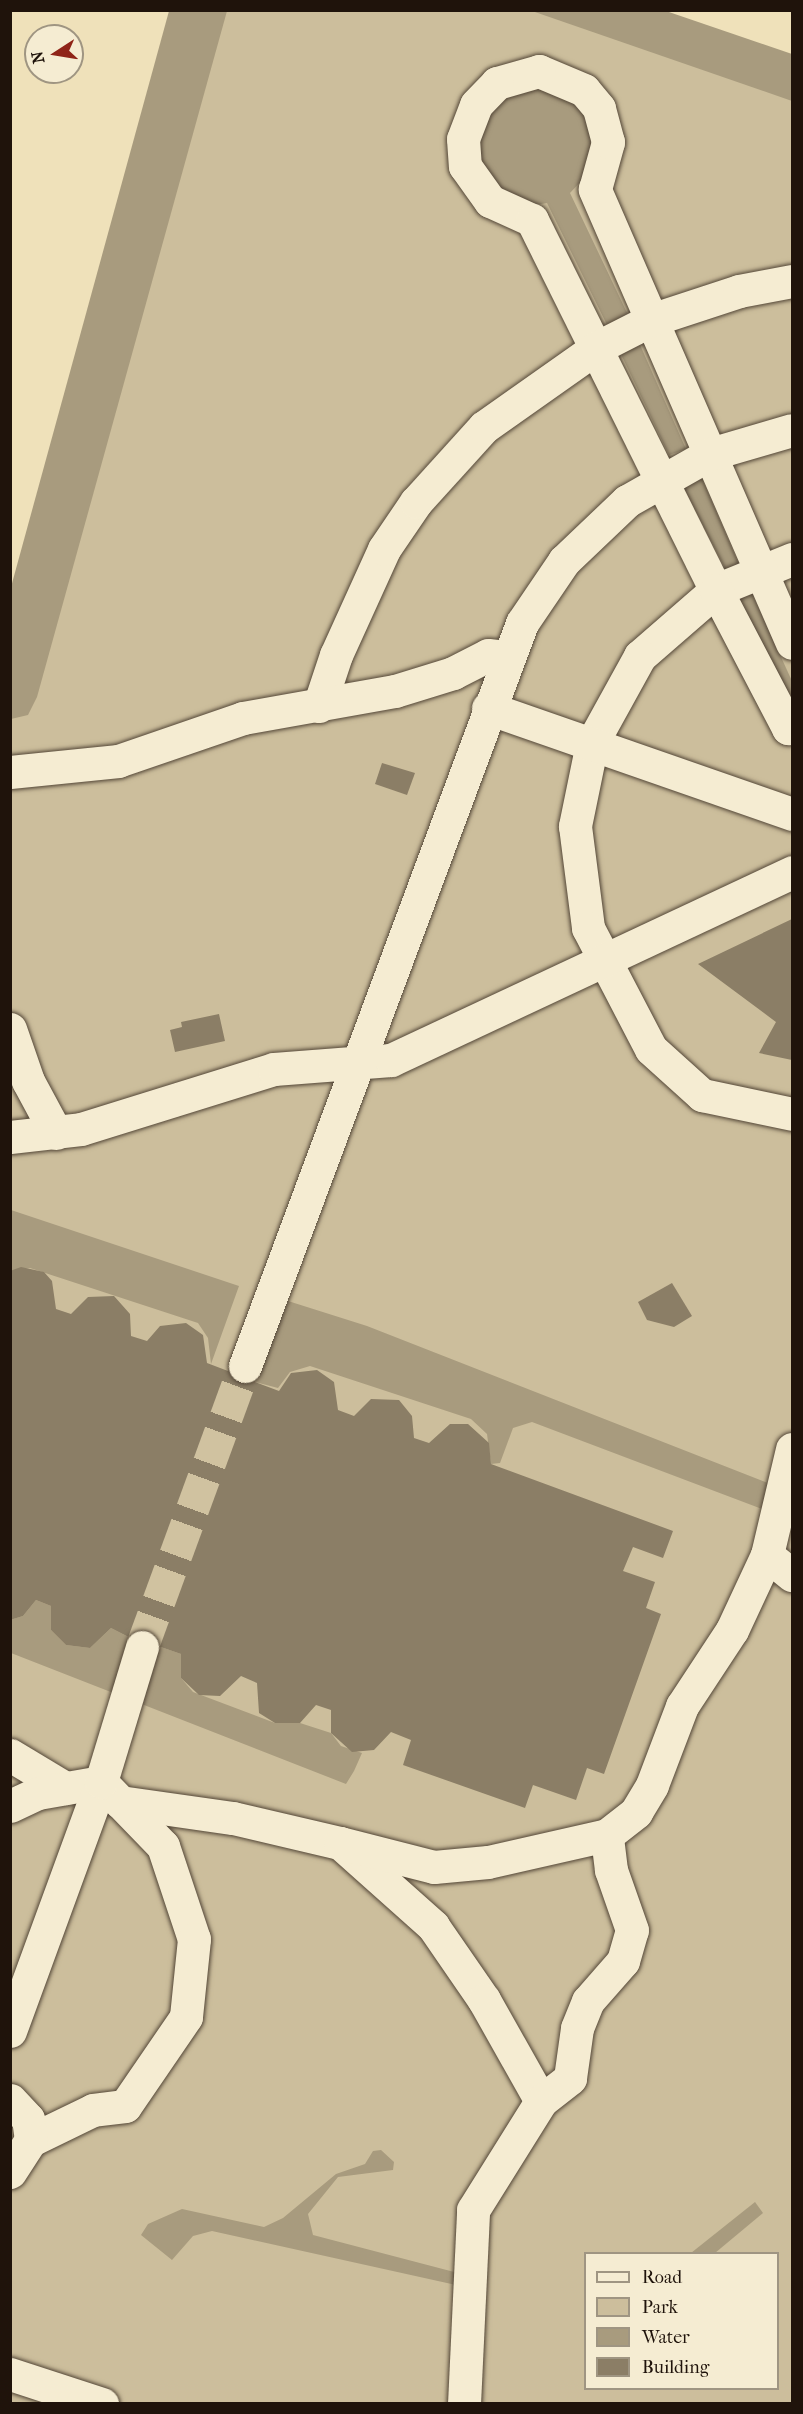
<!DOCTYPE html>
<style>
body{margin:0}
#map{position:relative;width:803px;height:2414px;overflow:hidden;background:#efe1ba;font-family:"IM FELL French Canon",serif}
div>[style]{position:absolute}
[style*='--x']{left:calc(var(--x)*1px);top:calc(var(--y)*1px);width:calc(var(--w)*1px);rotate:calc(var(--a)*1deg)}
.green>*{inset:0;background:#ccbe9c}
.water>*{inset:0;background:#a89b7e}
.building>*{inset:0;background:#8b7e66}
.street-tunnel>*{height:33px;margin-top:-16.5px;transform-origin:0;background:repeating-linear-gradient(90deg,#d0c2a0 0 33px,transparent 0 49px)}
.roads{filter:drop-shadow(0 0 2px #534637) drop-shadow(0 0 2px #534637)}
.street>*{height:33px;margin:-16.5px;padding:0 16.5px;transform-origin:16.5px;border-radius:16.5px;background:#f5ecd2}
span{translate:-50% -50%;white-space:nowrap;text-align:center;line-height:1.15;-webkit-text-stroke:6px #f5ecd2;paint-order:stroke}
.frame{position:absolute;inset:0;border:12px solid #1f130b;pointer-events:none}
.legend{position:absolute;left:584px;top:2252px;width:195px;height:138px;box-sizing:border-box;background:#f5ecd2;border:2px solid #9f9582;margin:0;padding:8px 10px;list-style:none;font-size:18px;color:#1f130b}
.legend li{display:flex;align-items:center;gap:12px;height:30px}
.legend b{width:30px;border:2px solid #9f9582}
.north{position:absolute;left:24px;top:24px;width:60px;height:60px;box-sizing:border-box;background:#f5ecd2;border:2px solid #9f9582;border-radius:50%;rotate:258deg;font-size:16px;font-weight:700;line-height:24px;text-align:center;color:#1f130b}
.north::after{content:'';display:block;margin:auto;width:21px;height:27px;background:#8f2418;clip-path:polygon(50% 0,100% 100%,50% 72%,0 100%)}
</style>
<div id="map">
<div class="green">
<div style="clip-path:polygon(evenodd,204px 11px,602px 11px,792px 75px,792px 2403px,11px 2403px,10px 664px,204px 11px,586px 2254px,778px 2254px,778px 2388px,586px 2388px,586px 2254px)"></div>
</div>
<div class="water">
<div style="clip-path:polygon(169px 11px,227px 11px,37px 697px,28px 715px,11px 719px,11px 587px)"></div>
<div style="clip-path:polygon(532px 11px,666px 11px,792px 54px,792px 101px)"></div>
<div style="clip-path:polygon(520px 86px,556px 89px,584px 111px,594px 145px,583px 179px,570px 193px,630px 319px,609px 329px,547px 203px,535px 205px,496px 192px,475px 157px,489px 105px)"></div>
<div style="clip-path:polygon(637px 338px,686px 449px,669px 455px,618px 348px)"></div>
<div style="clip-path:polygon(700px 474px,740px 567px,727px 572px,682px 484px)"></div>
<div style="clip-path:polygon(749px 587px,792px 681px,792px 705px,737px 593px)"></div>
<div style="clip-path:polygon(11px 1210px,239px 1286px,211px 1364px,208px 1338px,198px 1323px,30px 1268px,11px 1271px)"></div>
<div style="clip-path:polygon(288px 1301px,367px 1326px,768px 1483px,770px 1512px,532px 1422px,513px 1428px,500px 1463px,491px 1464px,487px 1434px,471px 1419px,310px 1366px,290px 1372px,278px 1388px,255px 1382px)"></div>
<div style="clip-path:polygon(36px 1600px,51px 1606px,51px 1630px,66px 1645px,90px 1648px,111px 1628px,156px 1651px,158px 1646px,181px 1654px,181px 1678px,193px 1692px,275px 1723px,300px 1723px,331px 1733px,341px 1746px,362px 1753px,354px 1771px,346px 1784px,11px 1653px,10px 1620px,23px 1616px)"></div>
<div style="clip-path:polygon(381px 2150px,394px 2162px,393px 2170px,338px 2177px,308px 2214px,313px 2235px,458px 2273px,456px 2285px,212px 2231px,193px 2236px,172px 2260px,141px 2235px,148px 2224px,182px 2209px,264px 2227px,283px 2218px,336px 2174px,365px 2164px,373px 2151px)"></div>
<div style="clip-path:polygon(755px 2202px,763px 2213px,715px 2253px,691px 2253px)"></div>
</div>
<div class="building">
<div style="clip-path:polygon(382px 763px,415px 773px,407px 795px,375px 784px)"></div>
<div style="clip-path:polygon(792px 919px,792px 1060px,759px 1053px,776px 1022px,698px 964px)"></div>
<div style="clip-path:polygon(219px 1014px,225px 1041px,175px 1052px,170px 1030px,182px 1027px,181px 1022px)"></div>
<div style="clip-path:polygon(21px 1267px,44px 1272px,52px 1281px,56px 1309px,71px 1314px,88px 1297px,114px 1296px,130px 1314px,131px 1336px,147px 1341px,160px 1326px,186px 1323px,203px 1335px,207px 1363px,228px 1371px,231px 1362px,258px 1371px,255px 1382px,279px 1391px,291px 1373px,317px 1370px,334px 1382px,338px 1410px,354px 1416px,371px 1399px,399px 1400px,412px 1416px,414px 1438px,429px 1443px,450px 1424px,468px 1424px,489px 1443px,491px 1464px,673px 1531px,663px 1558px,633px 1547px,623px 1571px,655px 1582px,646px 1608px,661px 1614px,604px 1774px,587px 1768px,576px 1800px,533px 1785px,525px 1808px,403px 1765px,411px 1740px,391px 1732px,374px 1750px,352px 1752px,331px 1733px,331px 1710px,316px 1705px,300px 1723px,275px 1723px,259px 1713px,257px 1683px,241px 1676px,220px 1696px,199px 1695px,181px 1678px,181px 1654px,158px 1646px,156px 1651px,111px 1628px,90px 1648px,66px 1645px,51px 1630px,51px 1606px,36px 1600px,23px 1616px,10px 1620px,10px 1271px)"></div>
<div style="clip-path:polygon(672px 1283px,692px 1316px,674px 1327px,647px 1320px,638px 1302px)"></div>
</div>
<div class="street-tunnel">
<div style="--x:142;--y:1647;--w:299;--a:-69.9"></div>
</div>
<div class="roads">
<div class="street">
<div style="--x:792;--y:559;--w:82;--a:157.8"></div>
<div style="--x:716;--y:590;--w:101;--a:139"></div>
<div style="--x:640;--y:656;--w:99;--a:118.9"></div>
<div style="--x:592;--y:743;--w:85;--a:101.6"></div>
<div style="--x:575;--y:826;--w:103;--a:82.7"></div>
<div style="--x:588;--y:928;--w:136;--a:62.5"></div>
<div style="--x:651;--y:1049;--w:69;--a:42"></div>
<div style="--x:702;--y:1095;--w:92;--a:11.9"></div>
<div style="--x:792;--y:643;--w:495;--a:-113.5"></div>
<div style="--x:595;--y:189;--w:49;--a:-74.5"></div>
<div style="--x:608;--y:142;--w:35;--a:-105"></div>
<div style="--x:599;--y:108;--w:23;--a:-130"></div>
<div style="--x:584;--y:90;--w:49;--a:-157.1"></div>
<div style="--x:539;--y:71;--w:44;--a:164.1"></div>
<div style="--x:497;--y:83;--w:30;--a:134"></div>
<div style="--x:476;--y:105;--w:36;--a:111"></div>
<div style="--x:463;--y:139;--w:27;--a:86"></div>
<div style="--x:465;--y:166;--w:43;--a:54.5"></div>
<div style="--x:490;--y:201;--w:46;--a:24.3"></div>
<div style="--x:532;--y:220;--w:413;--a:63.6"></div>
<div style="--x:716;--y:590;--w:156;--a:62.4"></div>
<div style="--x:788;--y:728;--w:4;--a:-27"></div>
<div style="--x:319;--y:706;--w:54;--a:-71.6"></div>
<div style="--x:336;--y:655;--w:116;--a:-65.6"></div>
<div style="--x:384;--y:549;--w:57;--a:-55.8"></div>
<div style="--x:416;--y:502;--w:101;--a:-47.8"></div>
<div style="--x:484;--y:427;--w:137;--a:-35.2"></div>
<div style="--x:596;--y:348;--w:62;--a:-27"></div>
<div style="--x:651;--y:320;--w:93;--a:-18.2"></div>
<div style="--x:739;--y:291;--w:54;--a:-10.7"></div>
<div style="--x:488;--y:708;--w:322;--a:19.2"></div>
<div style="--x:10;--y:772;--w:109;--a:-5.8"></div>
<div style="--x:118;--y:761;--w:132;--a:-19"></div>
<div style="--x:243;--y:718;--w:154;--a:-10.1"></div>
<div style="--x:395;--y:691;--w:61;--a:-17.2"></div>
<div style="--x:453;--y:673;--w:39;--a:-27"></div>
<div style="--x:488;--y:655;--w:18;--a:6"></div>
<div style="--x:10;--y:1029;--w:55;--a:70.9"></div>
<div style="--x:28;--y:1081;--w:59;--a:61.7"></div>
<div style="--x:10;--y:1137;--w:71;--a:-6.4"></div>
<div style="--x:81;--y:1129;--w:202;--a:-17.3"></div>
<div style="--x:274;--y:1069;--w:117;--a:-4.4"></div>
<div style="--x:391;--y:1060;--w:443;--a:-25.1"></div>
<div style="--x:245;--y:1366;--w:793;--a:-69.55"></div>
<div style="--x:522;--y:623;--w:75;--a:-55.9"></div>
<div style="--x:564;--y:561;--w:87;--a:-43.6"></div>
<div style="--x:627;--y:501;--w:95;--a:-29.5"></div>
<div style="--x:710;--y:454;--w:85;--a:-16.3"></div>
<div style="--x:792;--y:1449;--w:109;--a:103.3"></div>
<div style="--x:767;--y:1555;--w:32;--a:39"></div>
<div style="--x:10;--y:1755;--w:64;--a:31"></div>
<div style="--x:120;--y:1802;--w:114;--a:8.1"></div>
<div style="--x:233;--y:1818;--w:110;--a:13.2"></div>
<div style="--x:340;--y:1843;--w:125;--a:41.7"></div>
<div style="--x:433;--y:1926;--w:90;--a:55.4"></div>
<div style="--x:484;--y:2000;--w:116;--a:60.6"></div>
<div style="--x:10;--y:1806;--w:31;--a:-25"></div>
<div style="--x:38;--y:1793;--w:64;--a:-9.9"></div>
<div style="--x:101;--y:1782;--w:89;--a:45.9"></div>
<div style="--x:163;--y:1846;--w:98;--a:71.6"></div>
<div style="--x:194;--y:1939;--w:78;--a:95.9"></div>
<div style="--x:186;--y:2017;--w:108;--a:124.4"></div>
<div style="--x:125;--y:2106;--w:32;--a:173"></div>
<div style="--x:93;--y:2110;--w:69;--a:154.2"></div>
<div style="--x:31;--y:2140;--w:21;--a:-98"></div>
<div style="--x:28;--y:2119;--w:26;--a:-133"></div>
<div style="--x:340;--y:1843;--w:97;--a:14.3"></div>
<div style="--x:434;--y:1867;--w:54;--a:-5.3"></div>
<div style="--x:488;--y:1862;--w:122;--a:-12.8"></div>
<div style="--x:607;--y:1835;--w:37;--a:-38"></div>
<div style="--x:636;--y:1812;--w:31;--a:-59"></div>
<div style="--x:652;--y:1785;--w:85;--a:-69.2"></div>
<div style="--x:682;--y:1706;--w:91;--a:-56.7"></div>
<div style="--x:732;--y:1630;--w:83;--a:-65"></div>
<div style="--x:10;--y:2031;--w:265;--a:-69.9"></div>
<div style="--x:101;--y:1782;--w:141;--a:-73.1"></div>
<div style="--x:10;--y:2172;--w:38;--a:-57"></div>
<div style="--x:10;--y:2374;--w:97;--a:18.1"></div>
<div style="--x:464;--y:2404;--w:194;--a:-87.3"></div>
<div style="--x:473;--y:2210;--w:128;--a:-58"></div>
<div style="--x:541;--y:2101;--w:37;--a:-38"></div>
<div style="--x:570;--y:2078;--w:50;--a:-82"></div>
<div style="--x:577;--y:2028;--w:29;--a:-68"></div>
<div style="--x:588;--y:2001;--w:53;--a:-48.8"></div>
<div style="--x:623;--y:1961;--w:32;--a:-74"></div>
<div style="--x:632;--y:1930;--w:64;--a:-109.3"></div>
<div style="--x:611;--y:1870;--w:35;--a:-97"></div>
</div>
</div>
<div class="frame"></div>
<ul class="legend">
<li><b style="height:8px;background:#f5ecd2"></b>Road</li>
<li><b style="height:16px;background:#ccbe9c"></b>Park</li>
<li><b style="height:16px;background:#a89b7e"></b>Water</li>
<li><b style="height:16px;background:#8b7e66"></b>Building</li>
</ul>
<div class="north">N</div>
</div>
